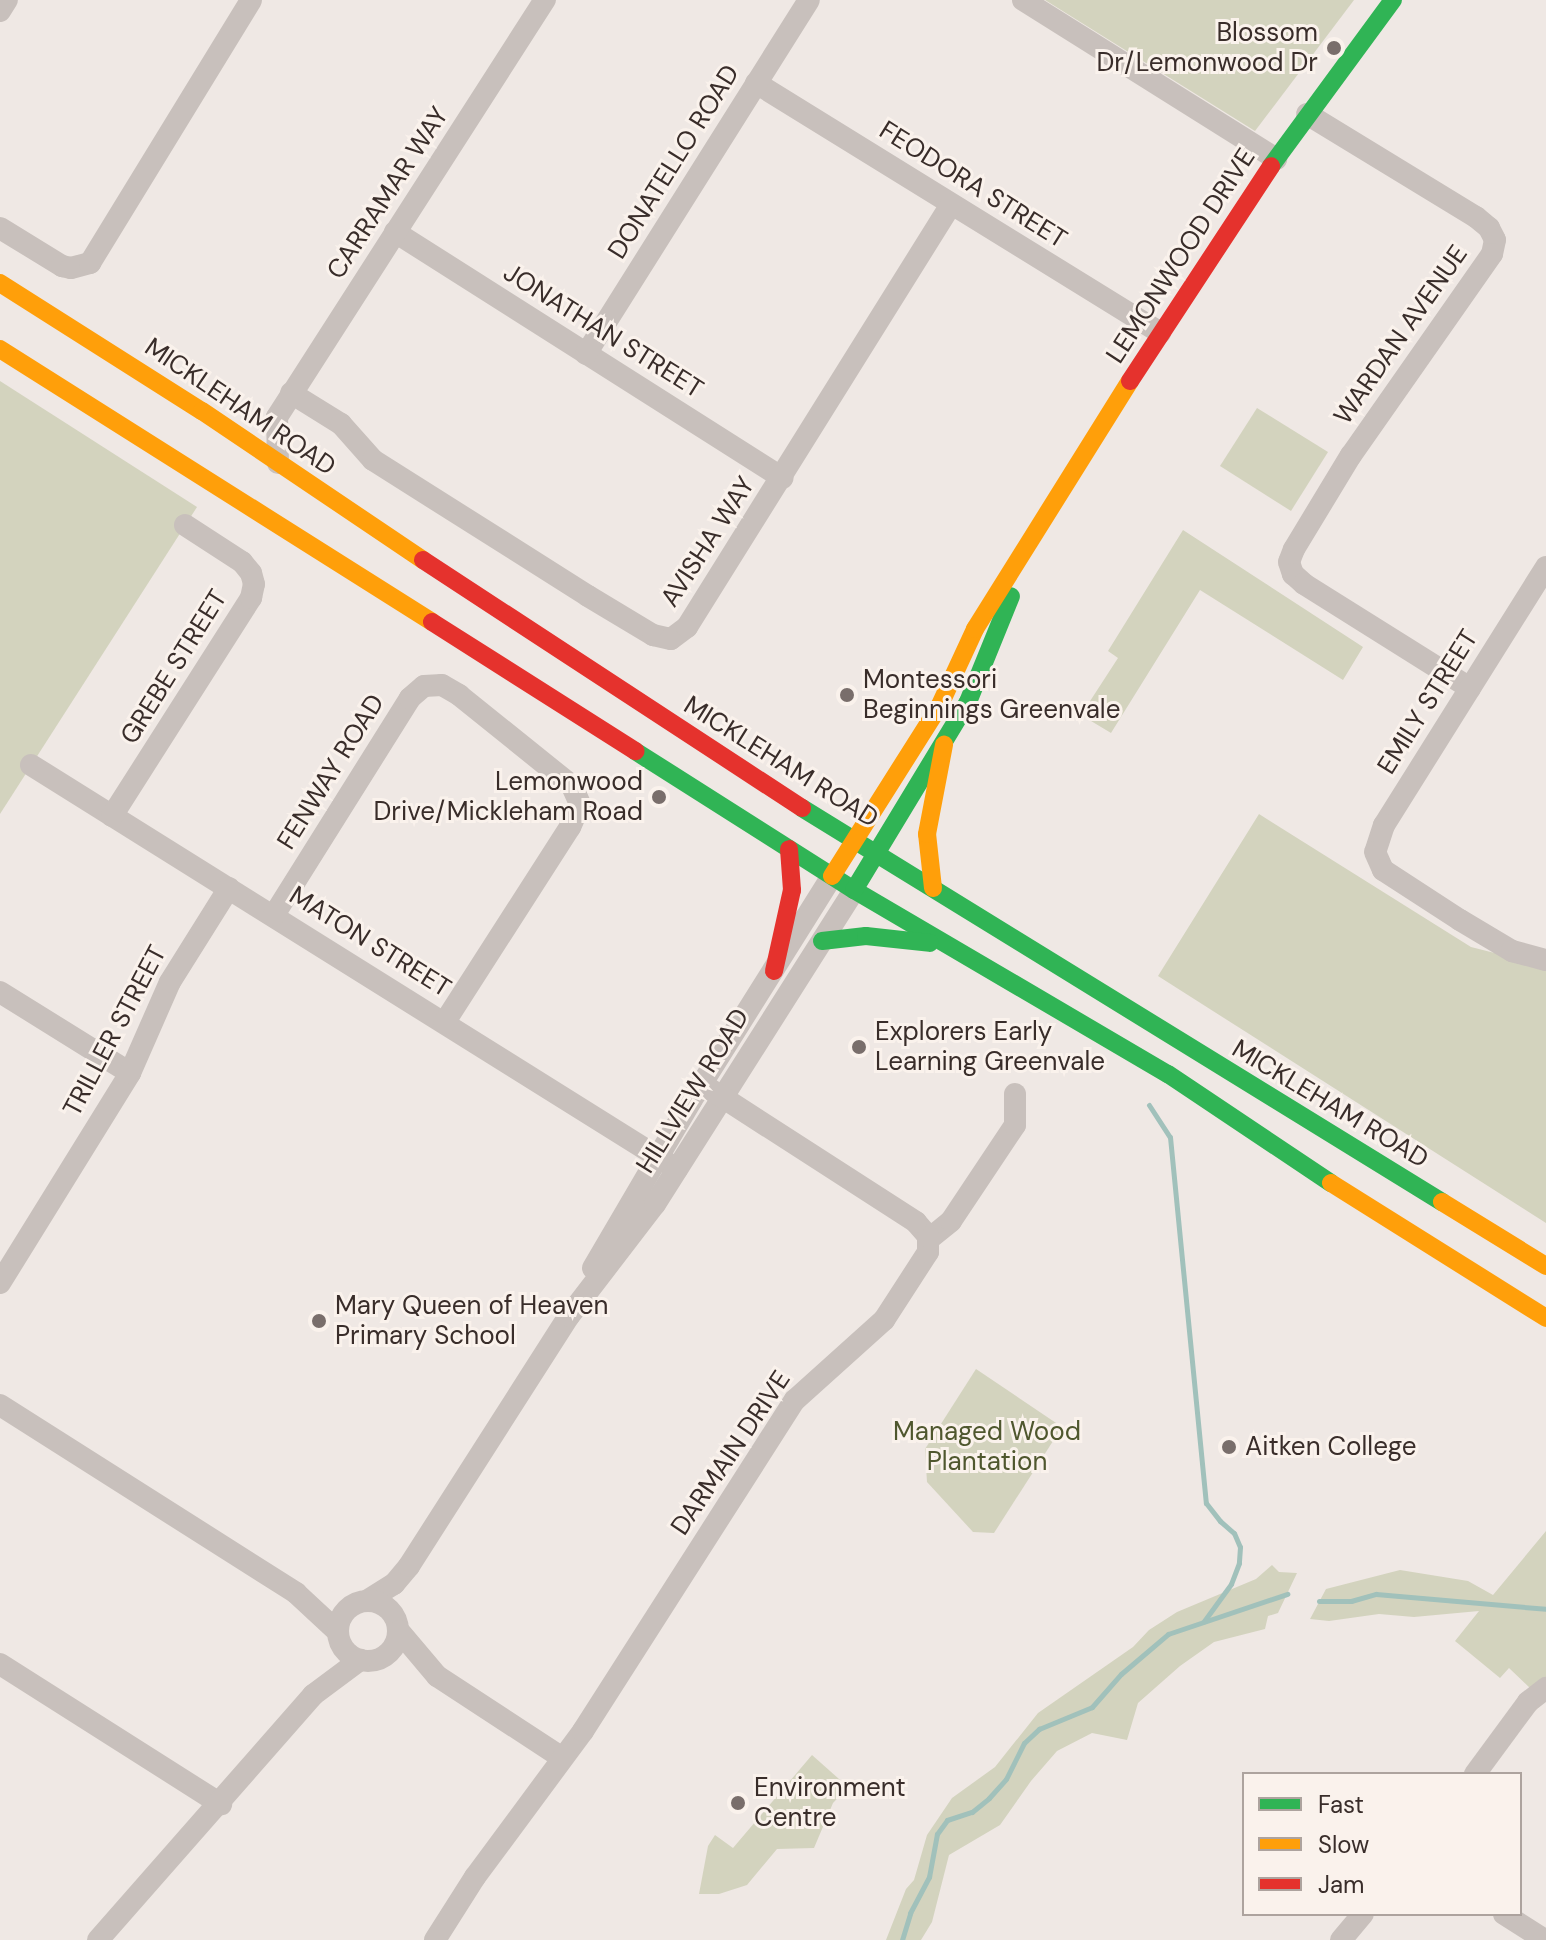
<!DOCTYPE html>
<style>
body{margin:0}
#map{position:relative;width:1546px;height:1940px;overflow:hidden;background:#efe8e4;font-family:"DM Sans",sans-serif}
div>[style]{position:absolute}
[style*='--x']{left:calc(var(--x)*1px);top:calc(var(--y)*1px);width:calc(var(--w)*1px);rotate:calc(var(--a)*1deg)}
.green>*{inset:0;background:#d3d3be}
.stream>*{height:5px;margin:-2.5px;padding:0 2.5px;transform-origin:2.5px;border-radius:2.5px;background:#a1c1bb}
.street>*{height:22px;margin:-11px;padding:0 11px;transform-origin:11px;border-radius:11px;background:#c8c0bc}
.street>.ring{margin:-11px;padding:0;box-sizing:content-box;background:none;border:22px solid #c8c0bc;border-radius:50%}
.fast>*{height:18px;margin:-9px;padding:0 9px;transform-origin:9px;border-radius:9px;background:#30b455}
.slow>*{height:18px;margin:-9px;padding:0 9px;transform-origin:9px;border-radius:9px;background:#ff9f0a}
.jam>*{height:18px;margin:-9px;padding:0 9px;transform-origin:9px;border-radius:9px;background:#e5322d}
.dots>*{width:22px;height:22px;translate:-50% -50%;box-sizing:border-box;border:4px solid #faf2ec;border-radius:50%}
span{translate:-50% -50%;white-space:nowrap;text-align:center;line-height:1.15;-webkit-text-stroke:6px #faf2ec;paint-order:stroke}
.poi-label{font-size:26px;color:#392d2a}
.right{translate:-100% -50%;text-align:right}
.left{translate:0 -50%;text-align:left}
.street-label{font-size:26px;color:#392d2a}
.park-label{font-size:26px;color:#4f572e}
.legend{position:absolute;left:1242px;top:1772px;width:280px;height:144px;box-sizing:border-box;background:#faf2ec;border:2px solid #ada39e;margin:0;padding:10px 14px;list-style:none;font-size:24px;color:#392d2a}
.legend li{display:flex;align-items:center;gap:16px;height:40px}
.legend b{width:40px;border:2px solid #ada39e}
</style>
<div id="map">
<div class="green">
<div style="clip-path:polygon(1045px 0,1354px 0,1255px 131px)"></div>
<div style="clip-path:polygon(0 381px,197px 507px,0 814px)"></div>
<div style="clip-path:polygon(1257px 408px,1328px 452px,1291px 511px,1220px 466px)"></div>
<div style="clip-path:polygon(1183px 530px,1363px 647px,1343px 680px,1200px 590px,1111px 733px,1081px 715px,1118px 658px,1108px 651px)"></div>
<div style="clip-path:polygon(1259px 814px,1471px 947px,1546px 966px,1546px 1223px,1158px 976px)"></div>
<div style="clip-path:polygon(976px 1369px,1062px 1427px,994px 1533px,973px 1532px,927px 1482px,925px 1449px)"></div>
<div style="clip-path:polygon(1546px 1531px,1546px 1678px,1531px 1689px,1509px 1668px,1500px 1678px,1455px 1641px,1479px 1611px,1414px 1617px,1379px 1614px,1329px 1621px,1310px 1619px,1326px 1589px,1400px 1570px,1468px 1581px,1493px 1595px)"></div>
<div style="clip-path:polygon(1272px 1565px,1279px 1572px,1297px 1573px,1278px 1613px,1268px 1616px,1265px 1629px,1214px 1642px,1180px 1666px,1138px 1703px,1127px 1740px,1092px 1733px,1057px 1751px,1031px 1781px,1000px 1825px,949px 1855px,932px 1922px,921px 1940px,886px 1940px,906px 1889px,914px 1880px,927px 1835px,952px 1798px,995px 1767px,1038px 1713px,1133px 1647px,1149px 1630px,1177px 1612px,1256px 1579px)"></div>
<div style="clip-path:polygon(812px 1755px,848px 1787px,833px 1803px,814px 1848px,777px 1849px,747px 1885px,719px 1894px,699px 1894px,708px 1846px,715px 1835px,733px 1848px)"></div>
</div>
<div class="stream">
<div style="--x:1149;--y:1105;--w:38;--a:57"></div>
<div style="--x:1170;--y:1137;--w:368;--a:84.4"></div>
<div style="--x:1206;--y:1503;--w:23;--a:52"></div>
<div style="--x:1220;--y:1521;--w:18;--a:41"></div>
<div style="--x:1234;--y:1533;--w:15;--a:67"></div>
<div style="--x:1240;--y:1547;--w:16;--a:94"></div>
<div style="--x:1239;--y:1563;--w:22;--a:111"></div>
<div style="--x:1231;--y:1584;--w:46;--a:126.1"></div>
<div style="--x:1319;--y:1601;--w:32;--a:0"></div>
<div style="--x:1351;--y:1601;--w:26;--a:-16"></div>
<div style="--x:1376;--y:1594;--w:171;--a:5"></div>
<div style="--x:902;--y:1940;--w:28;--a:-73"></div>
<div style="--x:910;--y:1913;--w:41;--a:-62.2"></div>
<div style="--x:929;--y:1877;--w:44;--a:-79.5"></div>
<div style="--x:937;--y:1834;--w:17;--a:-54"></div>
<div style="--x:947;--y:1820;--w:26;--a:-18"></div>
<div style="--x:972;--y:1812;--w:22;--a:-39"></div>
<div style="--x:989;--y:1798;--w:25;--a:-48"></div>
<div style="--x:1006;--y:1779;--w:40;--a:-63.4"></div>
<div style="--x:1024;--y:1743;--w:21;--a:-43"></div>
<div style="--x:1039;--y:1729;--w:57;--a:-22.5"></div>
<div style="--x:1092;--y:1707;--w:44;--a:-48.7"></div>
<div style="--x:1121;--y:1674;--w:62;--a:-40.4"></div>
<div style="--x:1168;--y:1634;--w:126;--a:-18.6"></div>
</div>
<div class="street">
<div style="--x:1023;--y:0;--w:299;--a:32.1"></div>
<div style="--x:0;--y:11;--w:13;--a:-58"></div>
<div style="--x:756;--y:83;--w:475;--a:31.7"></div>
<div style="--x:1307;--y:114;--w:198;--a:31.4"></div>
<div style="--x:1476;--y:217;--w:17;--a:40"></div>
<div style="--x:1489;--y:228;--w:13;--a:63"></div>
<div style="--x:1495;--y:240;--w:14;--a:102"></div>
<div style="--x:1492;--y:254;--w:246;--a:125"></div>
<div style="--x:1351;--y:455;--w:110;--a:121.2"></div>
<div style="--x:1294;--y:549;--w:14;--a:111"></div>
<div style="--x:1289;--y:562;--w:13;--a:72"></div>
<div style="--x:1293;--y:574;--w:15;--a:42"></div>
<div style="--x:1304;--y:584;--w:196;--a:32.1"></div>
<div style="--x:0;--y:228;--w:73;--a:31.5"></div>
<div style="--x:62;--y:266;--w:9;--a:13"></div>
<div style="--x:71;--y:268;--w:20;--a:-15"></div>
<div style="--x:90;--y:263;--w:308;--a:-58.5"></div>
<div style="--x:395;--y:232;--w:459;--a:32.4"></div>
<div style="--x:586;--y:354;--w:418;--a:-57.8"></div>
<div style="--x:291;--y:393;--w:59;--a:31.8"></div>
<div style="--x:341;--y:424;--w:48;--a:48.4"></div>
<div style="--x:373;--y:460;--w:254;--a:32.3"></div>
<div style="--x:588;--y:596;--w:76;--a:31"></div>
<div style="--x:653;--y:635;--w:18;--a:13"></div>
<div style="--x:671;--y:639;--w:20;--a:-37"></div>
<div style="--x:687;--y:627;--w:498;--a:-58"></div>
<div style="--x:278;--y:463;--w:46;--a:-91.2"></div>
<div style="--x:277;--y:417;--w:496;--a:-57.3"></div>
<div style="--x:1546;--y:567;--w:305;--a:122.1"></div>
<div style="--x:1384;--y:825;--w:28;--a:108"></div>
<div style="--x:1375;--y:852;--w:20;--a:66"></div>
<div style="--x:1383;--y:870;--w:92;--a:33"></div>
<div style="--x:1460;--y:920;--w:61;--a:30.8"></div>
<div style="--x:1512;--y:951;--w:35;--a:15"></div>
<div style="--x:31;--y:765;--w:762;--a:32.02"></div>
<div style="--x:112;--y:816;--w:259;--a:-57.5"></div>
<div style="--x:251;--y:598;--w:14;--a:-78"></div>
<div style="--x:254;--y:584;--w:11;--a:-105"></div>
<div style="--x:251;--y:573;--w:14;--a:-129"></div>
<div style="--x:242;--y:562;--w:68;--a:-147"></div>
<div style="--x:274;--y:915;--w:256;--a:-57.9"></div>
<div style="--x:410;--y:698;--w:18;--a:-41"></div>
<div style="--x:424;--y:686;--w:18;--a:-3"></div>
<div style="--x:442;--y:685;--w:20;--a:30"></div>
<div style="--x:459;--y:695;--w:145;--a:38.8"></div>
<div style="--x:572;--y:786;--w:20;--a:66"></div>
<div style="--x:580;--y:804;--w:25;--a:113"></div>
<div style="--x:570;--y:827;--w:232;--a:122.7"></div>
<div style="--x:0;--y:992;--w:153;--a:31.9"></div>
<div style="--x:929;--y:1239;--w:28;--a:-39"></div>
<div style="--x:951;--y:1221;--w:115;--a:-56.3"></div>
<div style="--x:1015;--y:1125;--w:31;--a:-90"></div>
<div style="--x:593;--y:1268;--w:194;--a:-59.6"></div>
<div style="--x:691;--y:1101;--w:266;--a:-57.9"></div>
<div style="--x:0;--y:1283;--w:247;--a:-58.2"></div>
<div style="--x:130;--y:1073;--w:99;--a:-66.3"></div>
<div style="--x:170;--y:982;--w:111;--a:-57.9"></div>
<div style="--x:0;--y:1405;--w:351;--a:32.4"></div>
<div style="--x:296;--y:1593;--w:57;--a:42.9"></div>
<div style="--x:368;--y:1600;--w:31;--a:-32"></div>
<div style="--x:394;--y:1584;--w:23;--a:-50"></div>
<div style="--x:409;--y:1566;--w:297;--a:-57.4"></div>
<div style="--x:569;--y:1316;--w:141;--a:-52.5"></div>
<div style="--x:655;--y:1204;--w:372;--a:-57.6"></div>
<div class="ring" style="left:338px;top:1601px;width:38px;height:38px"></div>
<div style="--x:399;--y:1631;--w:59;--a:49.8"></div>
<div style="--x:437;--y:1676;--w:148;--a:33.2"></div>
<div style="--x:0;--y:1664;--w:262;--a:32.4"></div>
<div style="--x:1475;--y:1774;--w:89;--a:-53.6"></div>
<div style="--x:1528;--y:1702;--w:23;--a:-38"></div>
<div style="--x:1504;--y:1914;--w:49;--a:32.4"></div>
<div style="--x:98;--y:1940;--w:326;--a:-48.7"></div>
<div style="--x:313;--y:1695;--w:59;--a:-36.7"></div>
<div style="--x:435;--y:1940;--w:75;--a:-57.6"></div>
<div style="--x:475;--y:1877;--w:182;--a:-53.5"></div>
<div style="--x:583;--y:1731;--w:393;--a:-57.4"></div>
<div style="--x:795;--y:1400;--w:120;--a:-42"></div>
<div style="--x:884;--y:1320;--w:81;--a:-57.1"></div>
<div style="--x:928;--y:1252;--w:16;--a:-90"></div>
<div style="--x:928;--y:1236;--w:18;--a:-131"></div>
<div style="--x:916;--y:1222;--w:255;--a:-147.2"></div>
<div style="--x:1341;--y:1940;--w:34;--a:-50"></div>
</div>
<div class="fast">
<div style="--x:1271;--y:166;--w:206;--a:-53.7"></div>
<div style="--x:635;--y:751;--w:259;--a:32.4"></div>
<div style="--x:854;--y:890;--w:364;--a:30.4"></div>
<div style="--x:1168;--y:1074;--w:196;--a:33.8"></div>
<div style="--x:802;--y:808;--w:752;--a:31.62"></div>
<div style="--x:854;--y:890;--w:220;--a:-58.8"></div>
<div style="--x:968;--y:702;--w:114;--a:-67.9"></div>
<div style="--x:822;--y:941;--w:44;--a:-6.5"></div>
<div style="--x:866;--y:936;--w:64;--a:6.2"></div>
</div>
<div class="slow">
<div style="--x:0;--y:283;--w:239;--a:32.4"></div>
<div style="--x:202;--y:411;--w:267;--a:34"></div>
<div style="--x:0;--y:349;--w:511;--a:32.29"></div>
<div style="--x:832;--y:876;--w:200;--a:-57.7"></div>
<div style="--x:939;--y:707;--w:86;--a:-65.2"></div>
<div style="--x:975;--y:629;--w:292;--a:-58"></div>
<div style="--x:933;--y:888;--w:54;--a:-96.3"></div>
<div style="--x:927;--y:834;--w:91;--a:-79.2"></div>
<div style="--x:1331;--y:1183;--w:254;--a:32.1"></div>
<div style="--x:1442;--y:1202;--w:122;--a:31.6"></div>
</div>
<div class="jam">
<div style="--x:1130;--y:381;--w:257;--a:-56.7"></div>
<div style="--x:423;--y:560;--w:453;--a:33.2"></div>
<div style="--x:432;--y:622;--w:241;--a:32.4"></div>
<div style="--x:774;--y:971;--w:83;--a:-77.5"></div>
<div style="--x:792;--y:890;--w:41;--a:-94.2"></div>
</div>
<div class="dots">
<div style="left:1334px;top:48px;background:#796e6b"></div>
<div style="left:847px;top:695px;background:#796e6b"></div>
<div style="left:659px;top:797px;background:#796e6b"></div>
<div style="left:859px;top:1047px;background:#796e6b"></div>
<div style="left:319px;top:1321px;background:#796e6b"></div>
<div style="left:1229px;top:1447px;background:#796e6b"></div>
<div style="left:738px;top:1803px;background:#796e6b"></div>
</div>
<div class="poi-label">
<span class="right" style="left:1318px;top:48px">Blossom<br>Dr/Lemonwood Dr</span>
<span class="left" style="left:863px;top:695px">Montessori<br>Beginnings Greenvale</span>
<span class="right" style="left:643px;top:797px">Lemonwood<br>Drive/Mickleham Road</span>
<span class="left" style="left:875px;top:1047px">Explorers Early<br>Learning Greenvale</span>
<span class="left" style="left:335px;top:1321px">Mary Queen of Heaven<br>Primary School</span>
<span class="left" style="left:1245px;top:1447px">Aitken College</span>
<span class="left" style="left:754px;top:1803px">Environment<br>Centre</span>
</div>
<div class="street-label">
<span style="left:674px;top:162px;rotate:-58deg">DONATELLO ROAD</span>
<span style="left:973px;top:185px;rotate:32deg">FEODORA STREET</span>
<span style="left:388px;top:193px;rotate:-57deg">CARRAMAR WAY</span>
<span style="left:1181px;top:256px;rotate:-57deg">LEMONWOOD DRIVE</span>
<span style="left:603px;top:331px;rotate:32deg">JONATHAN STREET</span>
<span style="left:1401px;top:335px;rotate:-55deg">WARDAN AVENUE</span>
<span style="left:240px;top:407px;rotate:34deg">MICKLEHAM ROAD</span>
<span style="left:708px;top:542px;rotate:-57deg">AVISHA WAY</span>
<span style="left:174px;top:667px;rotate:-58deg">GREBE STREET</span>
<span style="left:1428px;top:702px;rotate:-58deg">EMILY STREET</span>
<span style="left:781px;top:762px;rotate:32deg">MICKLEHAM ROAD</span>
<span style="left:331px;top:772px;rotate:-58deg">FENWAY ROAD</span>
<span style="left:370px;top:942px;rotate:32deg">MATON STREET</span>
<span style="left:115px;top:1031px;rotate:-62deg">TRILLER STREET</span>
<span style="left:693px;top:1091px;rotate:-58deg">HILLVIEW ROAD</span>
<span style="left:1330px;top:1104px;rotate:31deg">MICKLEHAM ROAD</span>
<span style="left:731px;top:1453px;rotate:-56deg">DARMAIN DRIVE</span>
</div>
<div class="park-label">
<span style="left:987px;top:1447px">Managed Wood<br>Plantation</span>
</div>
<ul class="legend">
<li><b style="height:10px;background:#30b455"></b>Fast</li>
<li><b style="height:10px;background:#ff9f0a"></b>Slow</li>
<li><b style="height:10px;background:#e5322d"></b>Jam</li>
</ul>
</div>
